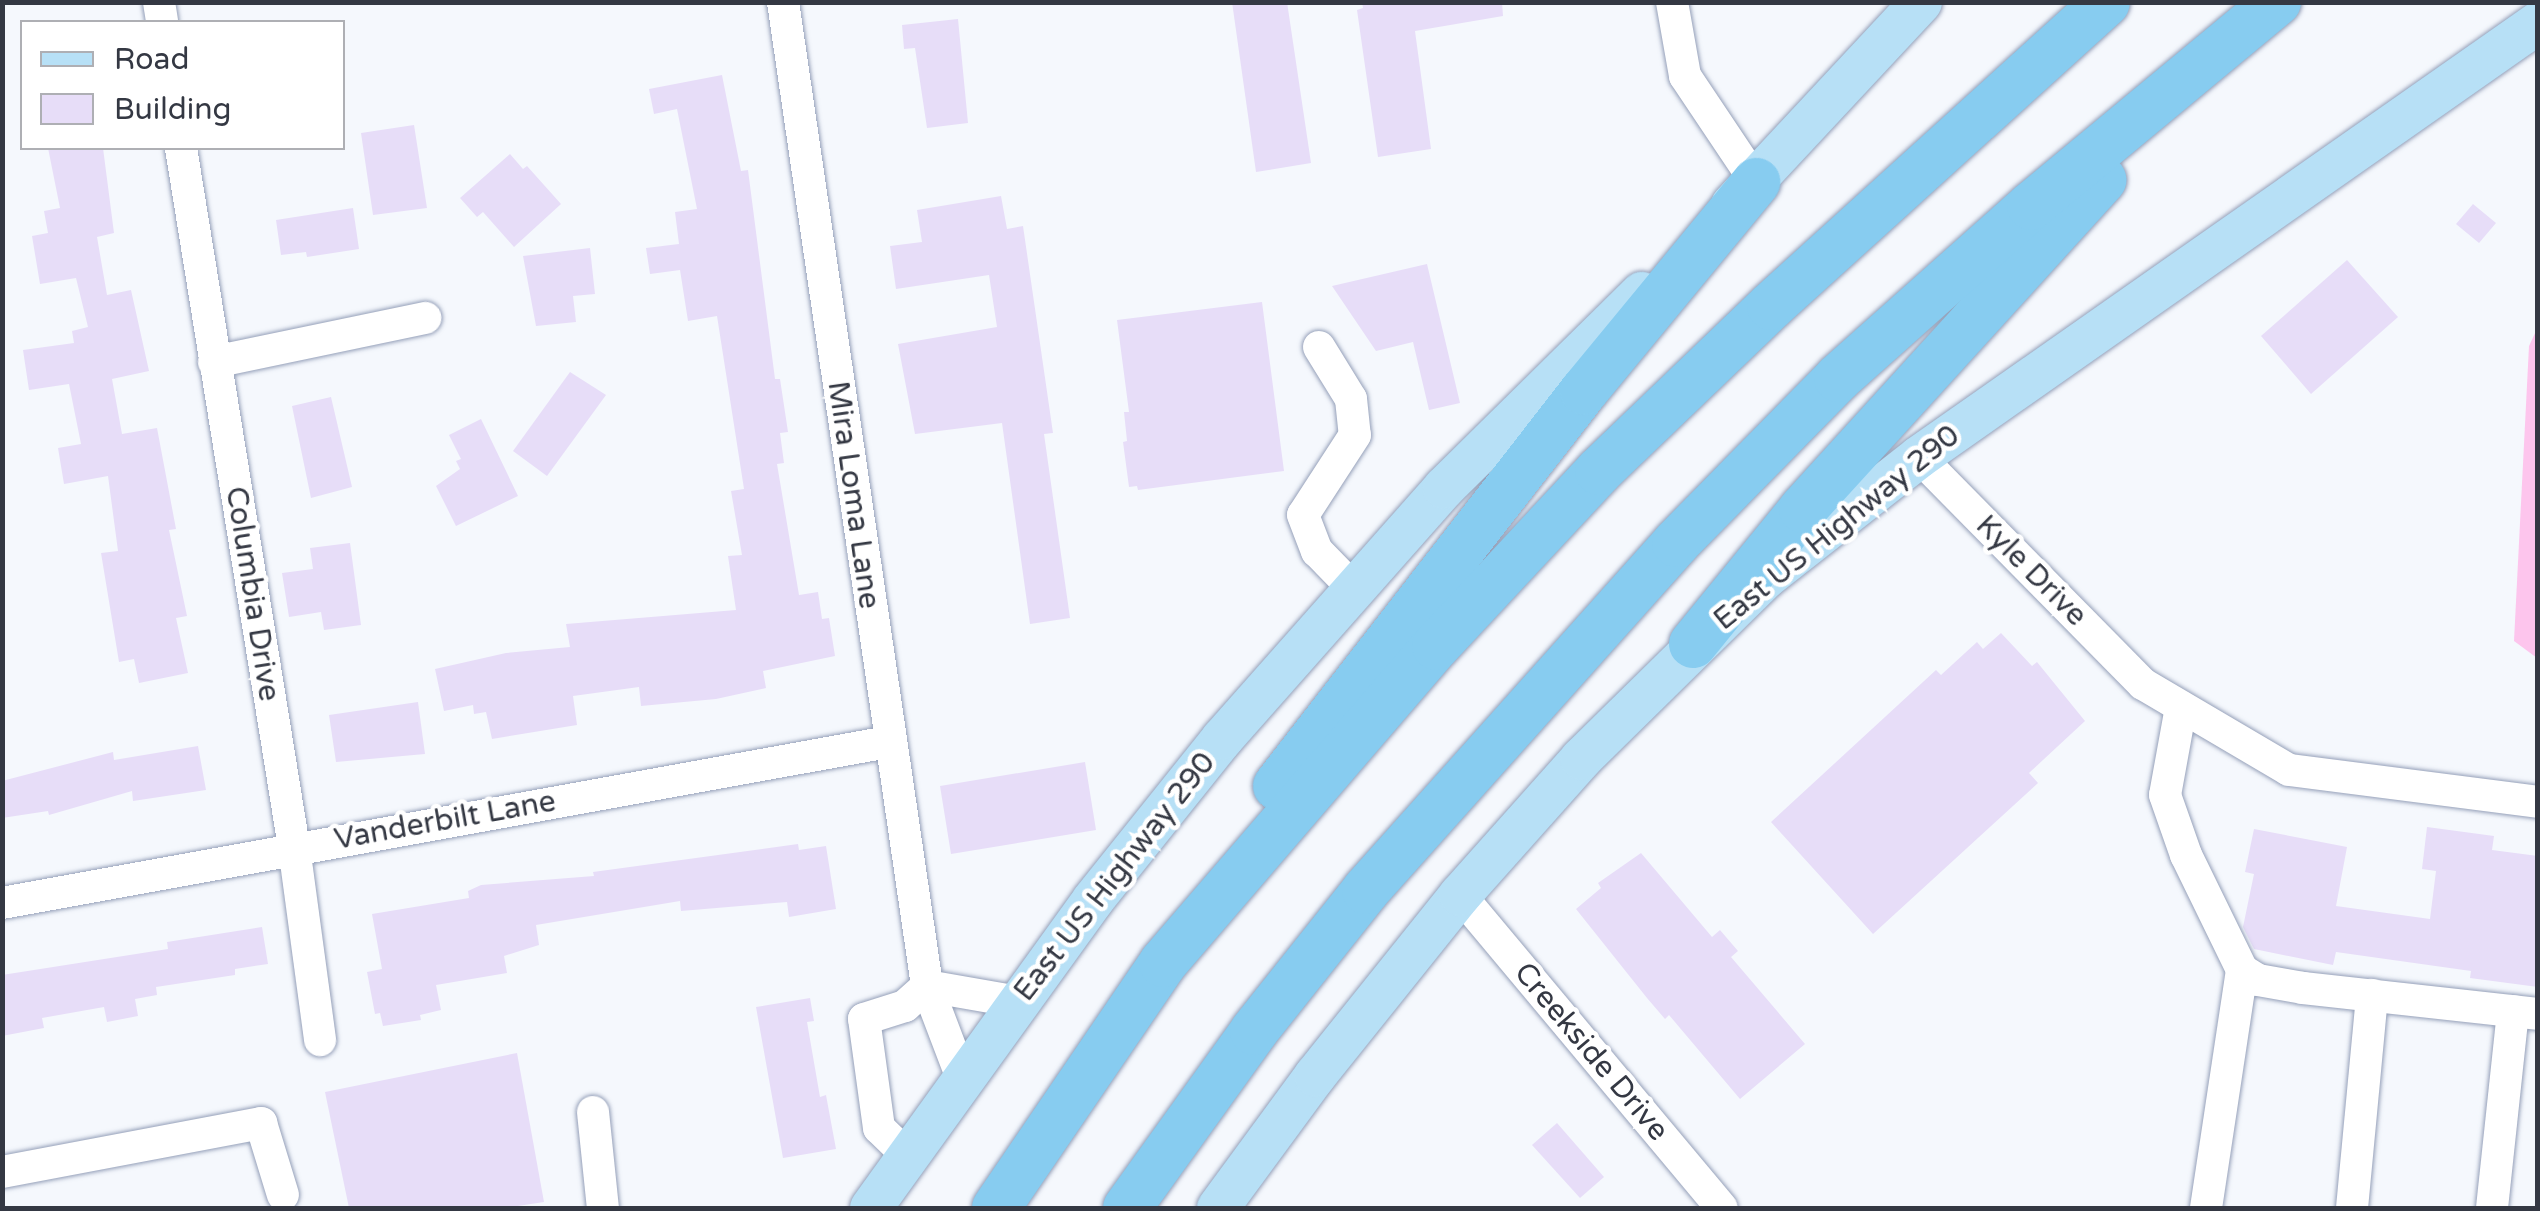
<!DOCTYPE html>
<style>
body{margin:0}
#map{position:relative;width:2540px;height:1211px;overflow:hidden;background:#f5f8fd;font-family:"Varela Round",sans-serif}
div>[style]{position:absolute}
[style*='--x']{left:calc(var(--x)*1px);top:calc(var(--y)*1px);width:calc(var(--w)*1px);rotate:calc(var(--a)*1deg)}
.green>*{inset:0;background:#fdc5ed}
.building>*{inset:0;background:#e7ddf8}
.roads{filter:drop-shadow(0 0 2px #95a0b9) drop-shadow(0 0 2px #95a0b9)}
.minor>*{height:32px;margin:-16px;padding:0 16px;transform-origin:16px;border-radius:16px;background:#fff}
.major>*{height:42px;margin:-21px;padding:0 21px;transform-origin:21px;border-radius:21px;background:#b7e0f6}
.highway>*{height:48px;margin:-24px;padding:0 24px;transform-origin:24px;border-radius:24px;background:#87ccf0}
span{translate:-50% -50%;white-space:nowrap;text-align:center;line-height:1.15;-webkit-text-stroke:9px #fff;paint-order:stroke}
.street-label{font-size:30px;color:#343843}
.frame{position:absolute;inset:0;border:5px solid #343843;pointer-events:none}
.legend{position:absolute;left:20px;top:20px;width:325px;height:130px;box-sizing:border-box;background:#fff;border:2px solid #aeafb4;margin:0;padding:12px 18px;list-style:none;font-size:30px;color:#343843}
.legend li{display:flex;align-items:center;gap:20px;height:50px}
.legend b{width:50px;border:2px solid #aeafb4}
</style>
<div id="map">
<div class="green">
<div style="clip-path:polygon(2537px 329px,2537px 658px,2514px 641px,2529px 346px)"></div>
</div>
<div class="building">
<div style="clip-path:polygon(1232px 2px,1287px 2px,1311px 163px,1256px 172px)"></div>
<div style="clip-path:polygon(1362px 2px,1502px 2px,1503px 16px,1415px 31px,1431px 149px,1378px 157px,1357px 10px,1363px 8px)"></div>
<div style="clip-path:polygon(958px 19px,968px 123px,927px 128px,915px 48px,904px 49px,902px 25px)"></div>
<div style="clip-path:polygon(722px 75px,741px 171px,748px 170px,775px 379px,780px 379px,788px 432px,780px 433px,784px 463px,777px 464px,799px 595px,818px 592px,822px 619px,829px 618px,835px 656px,763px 671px,766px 688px,716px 699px,641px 706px,639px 687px,573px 696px,577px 725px,492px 739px,486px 712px,474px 714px,473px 705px,444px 711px,435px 669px,506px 653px,570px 647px,566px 624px,736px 610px,728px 556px,742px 555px,731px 491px,744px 489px,717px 316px,688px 321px,680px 270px,650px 274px,646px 248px,679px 244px,675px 212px,697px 209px,677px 109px,654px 114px,649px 89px)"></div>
<div style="clip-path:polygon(414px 125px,427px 208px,373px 215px,361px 133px)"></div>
<div style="clip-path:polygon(48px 148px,103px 148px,114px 233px,97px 237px,107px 295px,131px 290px,149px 371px,112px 379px,122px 434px,157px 428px,176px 529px,169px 530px,187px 616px,176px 618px,188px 673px,139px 683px,134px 659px,119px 662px,101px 553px,118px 551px,108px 476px,64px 484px,58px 448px,81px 444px,69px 384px,29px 390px,23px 350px,74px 343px,72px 331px,88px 327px,76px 278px,40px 284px,32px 236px,48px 233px,44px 211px,60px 208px)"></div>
<div style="clip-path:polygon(510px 154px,523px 169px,527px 166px,561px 204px,514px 247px,483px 212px,477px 217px,460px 198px)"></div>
<div style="clip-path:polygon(1001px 196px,1007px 229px,1023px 226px,1053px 433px,1044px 434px,1070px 618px,1030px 624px,1002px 423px,915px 434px,898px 344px,997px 327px,989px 275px,896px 289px,890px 246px,922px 242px,917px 210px)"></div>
<div style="clip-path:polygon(2473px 204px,2496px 223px,2479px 243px,2456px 224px)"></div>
<div style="clip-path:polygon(353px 208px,359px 249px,307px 257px,306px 252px,281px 255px,276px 220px)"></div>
<div style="clip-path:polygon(590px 248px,595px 294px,573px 296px,576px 322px,536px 326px,523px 256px)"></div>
<div style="clip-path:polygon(2347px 260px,2398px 317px,2311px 394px,2261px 336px)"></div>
<div style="clip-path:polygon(1427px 264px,1460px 403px,1429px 410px,1413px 342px,1376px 351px,1332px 286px)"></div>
<div style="clip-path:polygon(1262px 302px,1284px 471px,1138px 490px,1137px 486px,1129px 487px,1123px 442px,1127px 441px,1124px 412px,1129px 412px,1117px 320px)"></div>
<div style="clip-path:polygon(570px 372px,606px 395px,547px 476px,513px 451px)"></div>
<div style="clip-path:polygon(331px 397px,352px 487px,311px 498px,292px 406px)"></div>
<div style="clip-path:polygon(481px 419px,518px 496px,456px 526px,436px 486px,460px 469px,456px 461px,461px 459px,449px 435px)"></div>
<div style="clip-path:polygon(350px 543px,361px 625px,324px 630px,321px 612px,289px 617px,282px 573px,313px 569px,310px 548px)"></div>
<div style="clip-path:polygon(2001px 633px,2032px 666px,2037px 662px,2085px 721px,2029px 773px,2038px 783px,1873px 934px,1771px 822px,1936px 670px,1941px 675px,1977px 642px,1983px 649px)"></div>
<div style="clip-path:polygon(418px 702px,425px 754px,336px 762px,329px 715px)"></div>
<div style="clip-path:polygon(198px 746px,206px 790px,133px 801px,132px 791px,49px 815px,48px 811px,2px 818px,2px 781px,113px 752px,114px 760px)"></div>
<div style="clip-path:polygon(1085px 762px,1096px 830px,951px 854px,940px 786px)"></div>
<div style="clip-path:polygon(2427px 827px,2494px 836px,2492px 850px,2538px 856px,2538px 987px,2470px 978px,2471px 971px,2336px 952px,2333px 965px,2254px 949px,2243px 927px,2254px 874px,2245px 872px,2254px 829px,2347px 847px,2336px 906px,2430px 919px,2436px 871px,2422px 869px)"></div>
<div style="clip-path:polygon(798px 844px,799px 850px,826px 846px,836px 909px,789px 917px,787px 902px,681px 911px,680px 901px,536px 925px,539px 945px,504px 956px,507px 973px,436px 985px,441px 1010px,420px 1015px,421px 1020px,383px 1026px,380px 1013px,375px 1014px,367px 972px,382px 969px,372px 914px,469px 898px,468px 891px,481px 885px,594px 876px,593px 872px)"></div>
<div style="clip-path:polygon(1641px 853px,1712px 937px,1720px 930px,1738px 951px,1731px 957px,1805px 1044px,1740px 1099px,1669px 1015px,1665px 1019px,1647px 998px,1576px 909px,1601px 888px,1598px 883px)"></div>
<div style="clip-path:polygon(262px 927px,268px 964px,235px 969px,235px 975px,156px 987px,157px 995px,135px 999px,138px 1016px,107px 1022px,104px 1007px,42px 1018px,44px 1028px,2px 1036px,2px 975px,168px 949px,167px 942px)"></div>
<div style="clip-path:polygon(810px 998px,814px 1021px,807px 1022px,820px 1097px,826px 1095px,836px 1149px,783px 1158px,756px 1007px)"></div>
<div style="clip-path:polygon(517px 1053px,544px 1202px,505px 1208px,349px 1208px,325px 1092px)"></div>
<div style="clip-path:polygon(1557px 1123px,1604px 1177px,1580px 1198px,1532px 1145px)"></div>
</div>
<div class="roads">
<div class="minor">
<div style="--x:159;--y:2;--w:20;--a:81"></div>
<div style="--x:783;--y:2;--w:994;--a:81.67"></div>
<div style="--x:927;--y:986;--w:98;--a:69.2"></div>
<div style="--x:1672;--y:2;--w:75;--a:80"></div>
<div style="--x:1685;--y:76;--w:128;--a:56.2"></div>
<div style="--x:181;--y:148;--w:708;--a:80.82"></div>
<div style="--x:294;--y:847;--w:195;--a:82.3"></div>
<div style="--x:1319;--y:347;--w:61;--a:58.4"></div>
<div style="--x:1351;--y:399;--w:36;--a:84"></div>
<div style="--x:1355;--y:435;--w:95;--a:123"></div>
<div style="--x:1303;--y:515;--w:39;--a:69"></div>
<div style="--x:1317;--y:551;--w:52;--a:45.8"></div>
<div style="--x:214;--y:362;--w:216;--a:-11.8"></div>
<div style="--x:1919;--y:457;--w:319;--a:45.4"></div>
<div style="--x:2143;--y:684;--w:169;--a:30.5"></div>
<div style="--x:2289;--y:770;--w:251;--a:7.3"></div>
<div style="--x:2181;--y:707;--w:89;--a:100.3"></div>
<div style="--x:2165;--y:795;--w:64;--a:70.7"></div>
<div style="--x:2186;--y:855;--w:128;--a:64"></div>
<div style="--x:2242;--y:970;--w:19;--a:32"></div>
<div style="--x:2258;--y:980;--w:46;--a:10.1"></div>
<div style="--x:2303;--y:988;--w:236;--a:6.3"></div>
<div style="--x:1460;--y:895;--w:408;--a:50.1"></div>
<div style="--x:2;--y:903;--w:901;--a:-10.3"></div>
<div style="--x:927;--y:986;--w:93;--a:9.9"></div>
<div style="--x:593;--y:1112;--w:97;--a:84.1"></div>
<div style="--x:908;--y:1156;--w:40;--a:-136"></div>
<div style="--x:879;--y:1128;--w:110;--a:-97.8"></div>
<div style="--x:864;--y:1019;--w:43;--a:-17.6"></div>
<div style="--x:905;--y:1006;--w:30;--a:-42"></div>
<div style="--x:2;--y:1172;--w:264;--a:-10.7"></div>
<div style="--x:261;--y:1123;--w:75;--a:73"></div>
<div style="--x:2206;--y:1208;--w:241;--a:-81.4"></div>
<div style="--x:2352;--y:1208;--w:214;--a:-84.6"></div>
<div style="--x:2492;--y:1208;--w:198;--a:-83.9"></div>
</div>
<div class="major">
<div style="--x:1732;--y:205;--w:277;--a:-47"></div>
<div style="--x:871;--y:1208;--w:380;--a:-54.2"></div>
<div style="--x:1093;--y:900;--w:206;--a:-51.3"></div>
<div style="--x:1222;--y:739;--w:335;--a:-48.5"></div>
<div style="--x:1444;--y:488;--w:278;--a:-44.6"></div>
<div style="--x:1218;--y:1208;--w:164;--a:-53.7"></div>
<div style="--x:1315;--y:1076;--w:232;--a:-51.3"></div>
<div style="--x:1460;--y:895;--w:182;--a:-48.3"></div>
<div style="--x:1581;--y:759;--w:257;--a:-44.5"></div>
<div style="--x:1764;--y:579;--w:197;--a:-38.2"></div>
<div style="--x:1919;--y:457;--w:756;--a:-35.04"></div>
</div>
<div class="highway">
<div style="--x:1693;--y:644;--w:174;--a:-50.8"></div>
<div style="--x:1803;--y:509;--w:445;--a:-47.7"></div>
<div style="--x:1277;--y:786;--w:500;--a:-52.15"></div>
<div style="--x:1584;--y:391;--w:271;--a:-50.5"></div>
<div style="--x:996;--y:1208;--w:297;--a:-55.7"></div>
<div style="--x:1163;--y:963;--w:418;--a:-49.3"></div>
<div style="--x:1436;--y:646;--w:239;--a:-47"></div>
<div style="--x:1599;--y:471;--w:238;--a:-43.8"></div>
<div style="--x:1771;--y:306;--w:452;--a:-42.2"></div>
<div style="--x:1127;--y:1208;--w:218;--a:-54.3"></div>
<div style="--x:1254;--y:1031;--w:180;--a:-51.5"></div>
<div style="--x:1366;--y:890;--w:465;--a:-48.2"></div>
<div style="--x:1676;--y:543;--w:231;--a:-45.5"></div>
<div style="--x:1838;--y:378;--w:259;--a:-41.7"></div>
<div style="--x:2031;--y:206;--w:320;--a:-39.7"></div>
</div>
</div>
<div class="street-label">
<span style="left:853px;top:495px;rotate:82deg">Mira Loma Lane</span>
<span style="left:1837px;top:528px;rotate:-39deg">East US Highway 290</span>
<span style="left:2031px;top:571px;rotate:45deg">Kyle Drive</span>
<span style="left:252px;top:594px;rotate:81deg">Columbia Drive</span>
<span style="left:445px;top:821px;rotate:-10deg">Vanderbilt Lane</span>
<span style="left:1115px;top:877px;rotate:-52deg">East US Highway 290</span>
<span style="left:1591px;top:1052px;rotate:50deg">Creekside Drive</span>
</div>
<div class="frame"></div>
<ul class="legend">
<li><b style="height:12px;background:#b7e0f6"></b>Road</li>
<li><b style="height:28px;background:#e7ddf8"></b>Building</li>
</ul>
</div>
